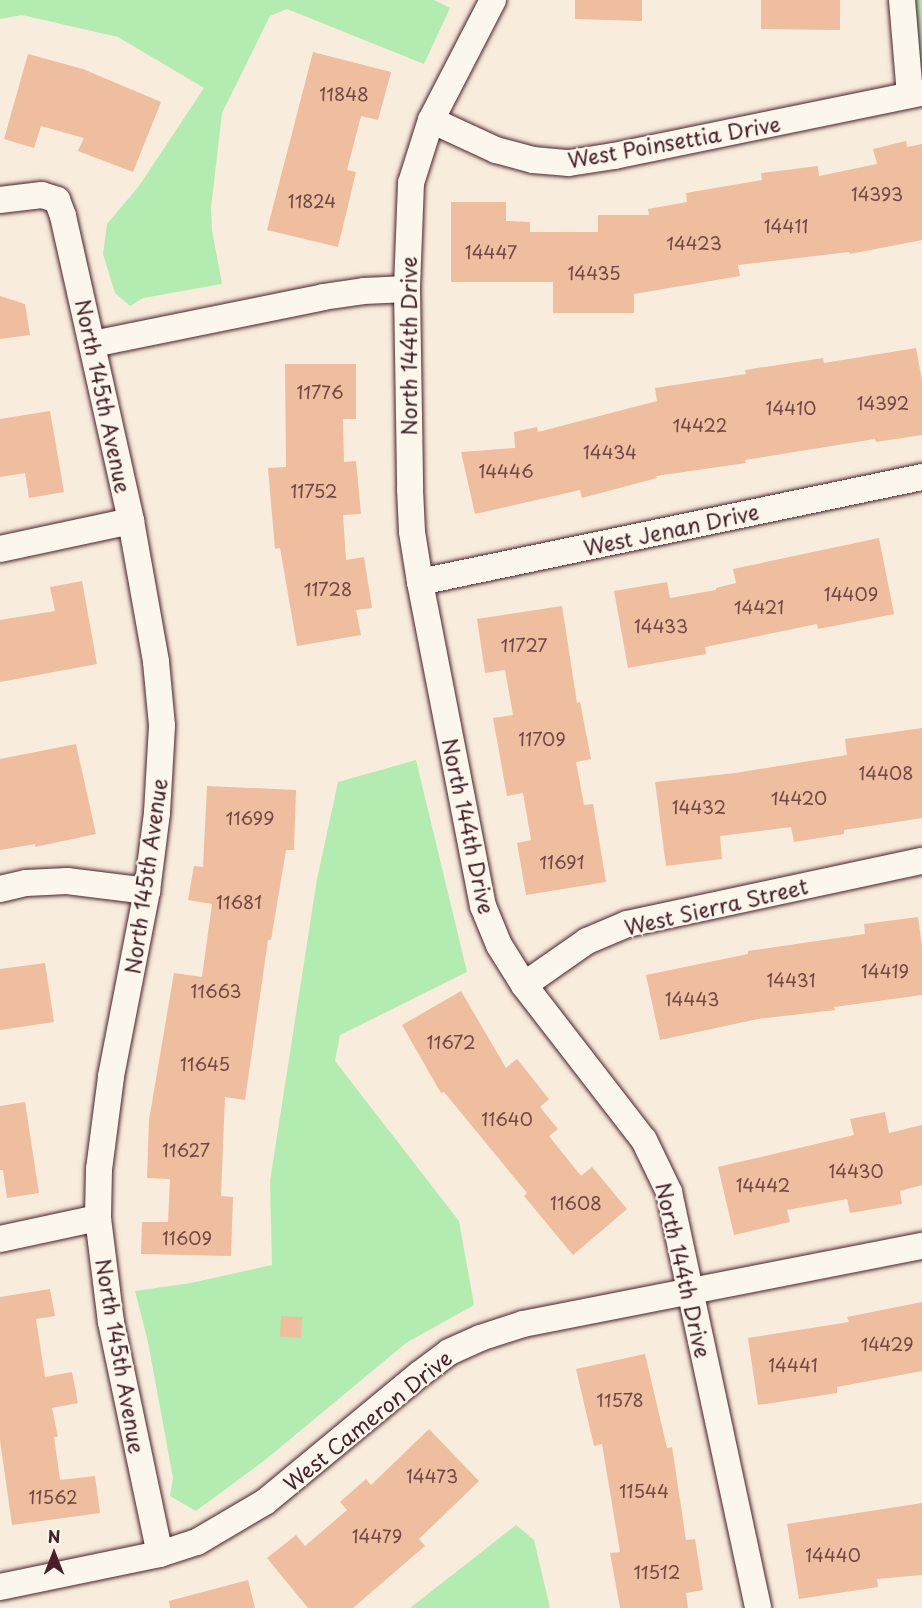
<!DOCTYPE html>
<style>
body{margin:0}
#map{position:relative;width:922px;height:1608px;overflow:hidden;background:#f8ecdc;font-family:"Playpen Sans",sans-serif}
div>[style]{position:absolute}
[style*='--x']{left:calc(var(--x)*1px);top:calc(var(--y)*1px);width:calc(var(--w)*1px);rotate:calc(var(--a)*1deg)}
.green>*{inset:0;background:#b3ecb1}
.building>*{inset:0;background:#eebe9e}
.roads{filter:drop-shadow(0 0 2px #4a1f2b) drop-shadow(0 0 2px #4a1f2b)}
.street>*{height:26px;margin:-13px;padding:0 13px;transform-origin:13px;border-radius:13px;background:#fbf7ec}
span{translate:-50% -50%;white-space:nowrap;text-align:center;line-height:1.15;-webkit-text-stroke:4.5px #fbf7ec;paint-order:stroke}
.number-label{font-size:18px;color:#734748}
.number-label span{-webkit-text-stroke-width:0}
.street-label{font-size:21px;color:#4a1f2b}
.north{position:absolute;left:24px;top:1524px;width:60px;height:60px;-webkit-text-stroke:4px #fbf7ec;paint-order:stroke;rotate:0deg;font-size:16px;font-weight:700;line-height:24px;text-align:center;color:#4a1f2b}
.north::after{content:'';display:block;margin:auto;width:21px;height:27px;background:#4a1f2b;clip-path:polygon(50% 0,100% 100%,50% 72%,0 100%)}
</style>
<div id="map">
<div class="green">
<div style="clip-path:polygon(0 0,434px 0,450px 8px,424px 64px,287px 9px,270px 16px,222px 113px,211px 208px,212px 230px,222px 284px,143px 298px,130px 306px,115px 293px,103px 254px,107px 224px,139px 186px,204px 88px,118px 37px,22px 15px,0 19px)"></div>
<div style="clip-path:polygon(914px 0,922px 0,922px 68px,915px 62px)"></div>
<div style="clip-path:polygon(416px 760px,467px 972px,340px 1035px,335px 1061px,459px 1221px,474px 1305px,406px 1343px,265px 1460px,196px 1511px,170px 1496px,173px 1478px,148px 1342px,135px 1291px,191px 1283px,272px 1265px,270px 1181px,317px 879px,338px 782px)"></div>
<div style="clip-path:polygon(516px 1525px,534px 1540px,550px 1608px,410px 1608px)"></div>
</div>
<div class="building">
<div style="clip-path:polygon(575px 0,642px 0,642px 21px,575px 19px)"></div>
<div style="clip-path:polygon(761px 0,840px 0,840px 30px,761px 29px)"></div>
<div style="clip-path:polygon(313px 52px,391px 72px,378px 120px,361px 116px,347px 170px,356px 172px,338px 247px,267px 230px)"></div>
<div style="clip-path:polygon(28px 54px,83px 69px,161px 102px,133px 172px,78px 151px,84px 138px,41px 126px,34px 148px,4px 139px)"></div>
<div style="clip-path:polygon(906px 141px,907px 147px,922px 144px,922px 240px,850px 254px,849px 252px,738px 265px,740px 276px,634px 294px,634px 313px,553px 313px,553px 282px,451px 282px,451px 202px,506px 202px,506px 221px,530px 222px,530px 232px,598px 232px,598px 215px,649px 215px,648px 209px,687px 202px,686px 193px,762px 180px,761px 173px,818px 166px,819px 176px,877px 164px,873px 149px)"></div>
<div style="clip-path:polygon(0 296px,25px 304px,30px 335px,0 339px)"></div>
<div style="clip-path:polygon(916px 348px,922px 381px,922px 435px,876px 442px,875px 439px,745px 460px,746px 463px,656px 476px,657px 478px,582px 498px,580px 490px,475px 514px,461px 452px,515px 448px,514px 432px,537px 427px,538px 432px,657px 401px,655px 388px,746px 374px,745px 370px,823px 358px,824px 363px)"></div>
<div style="clip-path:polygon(285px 364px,356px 364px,356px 419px,343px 419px,344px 462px,356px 461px,361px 514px,343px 515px,346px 560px,364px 557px,372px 608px,356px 610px,361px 635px,297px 646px,280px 548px,275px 549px,268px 468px,286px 467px)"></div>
<div style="clip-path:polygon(50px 411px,64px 492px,29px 498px,25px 473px,0 477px,0 419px)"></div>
<div style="clip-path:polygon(879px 538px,894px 614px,818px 629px,817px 624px,705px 647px,706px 654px,628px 668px,614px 591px,667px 582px,670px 598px,716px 590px,716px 588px,736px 583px,733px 569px)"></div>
<div style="clip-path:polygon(82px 581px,97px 664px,0 682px,0 620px,55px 611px,50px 587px)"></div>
<div style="clip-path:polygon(562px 606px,577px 703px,580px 702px,591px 759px,576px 762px,584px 805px,593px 804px,606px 882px,526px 895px,517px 843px,531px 840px,523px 793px,507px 796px,493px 718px,513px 715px,505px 670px,485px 673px,477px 619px)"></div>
<div style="clip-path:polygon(922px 728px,922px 818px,844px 830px,844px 834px,794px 842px,791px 827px,720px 836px,722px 859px,666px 866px,655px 782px,735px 773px,847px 755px,845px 739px)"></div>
<div style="clip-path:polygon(76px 744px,96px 834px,35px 847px,35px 844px,0 850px,0 759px)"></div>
<div style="clip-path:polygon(207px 786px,296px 790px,294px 850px,286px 850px,271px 940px,268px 940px,245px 1100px,225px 1097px,221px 1196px,233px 1197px,231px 1256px,141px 1254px,142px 1222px,168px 1222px,170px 1179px,147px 1178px,149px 1120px,174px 973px,202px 977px,212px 904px,188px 900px,194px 866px,203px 867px)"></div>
<div style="clip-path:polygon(918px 917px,922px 946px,922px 995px,834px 1007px,835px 1010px,758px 1019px,660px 1040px,646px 975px,748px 954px,748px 951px,865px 934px,864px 924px)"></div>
<div style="clip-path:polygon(45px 963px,54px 1022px,0 1030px,0 969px)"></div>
<div style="clip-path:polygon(461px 991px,506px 1068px,517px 1059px,549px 1099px,540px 1107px,558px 1129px,549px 1136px,581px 1176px,592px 1167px,627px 1209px,573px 1255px,524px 1196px,527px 1193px,444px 1092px,441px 1093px,402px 1025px)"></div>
<div style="clip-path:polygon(25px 1102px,39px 1193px,7px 1198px,3px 1170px,0 1170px,0 1106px)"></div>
<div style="clip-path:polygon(885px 1112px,889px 1133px,922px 1125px,922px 1185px,900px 1191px,902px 1204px,850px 1213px,847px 1199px,787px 1210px,790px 1222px,734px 1235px,718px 1167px,854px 1135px,850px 1119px)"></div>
<div style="clip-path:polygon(50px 1289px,55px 1316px,36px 1319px,45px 1377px,72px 1372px,78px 1403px,52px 1408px,58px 1437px,54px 1437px,60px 1480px,95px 1476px,100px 1513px,12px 1525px,0 1440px,0 1297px)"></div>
<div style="clip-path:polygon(922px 1302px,922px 1371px,837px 1387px,837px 1393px,758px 1405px,748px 1338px,849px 1322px,847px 1317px)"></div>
<div style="clip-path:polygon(281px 1316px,302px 1317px,301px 1338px,280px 1337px)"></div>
<div style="clip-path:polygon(645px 1354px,667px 1448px,672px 1447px,686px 1540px,695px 1539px,703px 1590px,686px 1593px,688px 1608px,620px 1608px,610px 1553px,620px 1552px,602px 1444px,594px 1446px,576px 1369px)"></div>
<div style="clip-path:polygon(429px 1429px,479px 1481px,419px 1539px,425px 1546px,353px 1608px,308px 1608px,267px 1558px,296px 1535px,305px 1546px,347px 1510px,340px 1502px,366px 1479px,371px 1485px)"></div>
<div style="clip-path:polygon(922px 1503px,922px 1575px,877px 1579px,878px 1587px,799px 1599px,787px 1524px)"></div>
<div style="clip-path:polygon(248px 1580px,255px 1608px,170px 1608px,169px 1601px)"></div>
</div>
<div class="roads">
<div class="street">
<div style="--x:493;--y:0;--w:135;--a:117.3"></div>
<div style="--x:431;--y:120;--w:66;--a:107.6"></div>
<div style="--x:411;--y:183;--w:106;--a:92.2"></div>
<div style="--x:407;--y:289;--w:200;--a:89.1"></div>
<div style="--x:410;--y:489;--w:43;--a:87.3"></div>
<div style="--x:412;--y:532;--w:51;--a:80.9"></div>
<div style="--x:420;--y:582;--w:330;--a:79"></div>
<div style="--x:483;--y:906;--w:42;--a:67.7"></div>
<div style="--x:499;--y:945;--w:47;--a:58"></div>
<div style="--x:524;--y:985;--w:196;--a:52.3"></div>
<div style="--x:644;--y:1140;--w:58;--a:64.3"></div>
<div style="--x:669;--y:1192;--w:425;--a:77.9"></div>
<div style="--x:902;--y:0;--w:95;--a:85.2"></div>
<div style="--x:431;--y:120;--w:72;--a:24.8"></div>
<div style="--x:496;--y:150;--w:38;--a:15"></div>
<div style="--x:533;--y:160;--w:36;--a:5"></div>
<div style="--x:569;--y:163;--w:46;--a:-8.8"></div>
<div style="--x:614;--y:156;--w:314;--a:-11.6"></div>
<div style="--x:0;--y:200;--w:42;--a:-6.8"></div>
<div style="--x:42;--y:195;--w:16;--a:18"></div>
<div style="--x:57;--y:200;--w:17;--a:69"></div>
<div style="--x:63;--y:216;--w:312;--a:77.4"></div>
<div style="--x:131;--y:521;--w:143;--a:79.9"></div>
<div style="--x:156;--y:662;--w:64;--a:84.6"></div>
<div style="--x:162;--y:726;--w:87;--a:93.3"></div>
<div style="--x:157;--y:813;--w:79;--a:97.3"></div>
<div style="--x:147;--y:891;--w:189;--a:101"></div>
<div style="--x:111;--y:1077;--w:93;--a:97.4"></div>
<div style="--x:99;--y:1169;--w:49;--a:91.2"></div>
<div style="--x:98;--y:1218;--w:105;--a:82.9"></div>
<div style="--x:111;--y:1322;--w:237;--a:78.1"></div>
<div style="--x:93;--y:344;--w:235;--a:-11.5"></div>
<div style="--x:323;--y:297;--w:41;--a:-8.3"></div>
<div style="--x:364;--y:291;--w:43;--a:-2.7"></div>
<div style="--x:0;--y:549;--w:134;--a:-12.1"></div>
<div style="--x:420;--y:582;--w:513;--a:-11.81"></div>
<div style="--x:0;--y:889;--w:27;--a:-13"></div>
<div style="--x:26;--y:883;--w:41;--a:-2.8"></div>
<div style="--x:67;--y:881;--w:81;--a:7.1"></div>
<div style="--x:524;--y:985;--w:77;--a:-34.9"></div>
<div style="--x:587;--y:941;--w:43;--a:-23"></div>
<div style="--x:627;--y:924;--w:302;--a:-12.1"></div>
<div style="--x:0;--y:1239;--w:100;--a:-12.1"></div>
<div style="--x:0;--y:1587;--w:163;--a:-11.7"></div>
<div style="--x:160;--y:1554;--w:39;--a:-18"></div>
<div style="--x:197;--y:1542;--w:79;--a:-30.5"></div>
<div style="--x:265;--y:1502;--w:201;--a:-39.6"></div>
<div style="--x:420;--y:1374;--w:36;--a:-37"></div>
<div style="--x:449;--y:1352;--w:34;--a:-24"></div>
<div style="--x:480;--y:1338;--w:45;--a:-18"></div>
<div style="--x:523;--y:1324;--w:407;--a:-11.1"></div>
</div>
</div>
<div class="number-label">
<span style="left:344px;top:94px">11848</span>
<span style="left:877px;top:194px">14393</span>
<span style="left:312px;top:201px">11824</span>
<span style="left:786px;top:226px">14411</span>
<span style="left:694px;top:243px">14423</span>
<span style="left:491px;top:252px">14447</span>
<span style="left:594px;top:273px">14435</span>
<span style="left:320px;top:392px">11776</span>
<span style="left:883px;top:403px">14392</span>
<span style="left:791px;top:408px">14410</span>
<span style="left:700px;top:425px">14422</span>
<span style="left:610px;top:452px">14434</span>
<span style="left:506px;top:471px">14446</span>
<span style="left:314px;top:491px">11752</span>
<span style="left:328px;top:589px">11728</span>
<span style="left:851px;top:594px">14409</span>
<span style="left:759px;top:607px">14421</span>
<span style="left:661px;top:626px">14433</span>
<span style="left:524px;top:645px">11727</span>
<span style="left:542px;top:739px">11709</span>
<span style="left:886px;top:773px">14408</span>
<span style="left:799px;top:798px">14420</span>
<span style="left:699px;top:807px">14432</span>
<span style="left:250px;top:818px">11699</span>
<span style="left:562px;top:862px">11691</span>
<span style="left:239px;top:902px">11681</span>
<span style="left:885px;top:971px">14419</span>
<span style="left:791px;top:980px">14431</span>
<span style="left:216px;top:991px">11663</span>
<span style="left:692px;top:999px">14443</span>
<span style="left:451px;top:1042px">11672</span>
<span style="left:205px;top:1064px">11645</span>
<span style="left:507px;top:1119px">11640</span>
<span style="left:186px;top:1150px">11627</span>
<span style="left:856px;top:1171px">14430</span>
<span style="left:763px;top:1185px">14442</span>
<span style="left:576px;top:1203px">11608</span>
<span style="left:187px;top:1238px">11609</span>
<span style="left:887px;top:1344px">14429</span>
<span style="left:793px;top:1365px">14441</span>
<span style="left:620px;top:1400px">11578</span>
<span style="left:432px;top:1476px">14473</span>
<span style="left:644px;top:1491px">11544</span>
<span style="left:53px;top:1497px">11562</span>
<span style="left:377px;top:1536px">14479</span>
<span style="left:833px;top:1555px">14440</span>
<span style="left:657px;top:1572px">11512</span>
</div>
<div class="street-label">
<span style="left:674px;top:141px;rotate:-10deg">West Poinsettia Drive</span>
<span style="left:408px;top:346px;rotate:-90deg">North 144th Drive</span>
<span style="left:104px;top:396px;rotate:78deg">North 145th Avenue</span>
<span style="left:671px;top:529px;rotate:-12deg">West Jenan Drive</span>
<span style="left:469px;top:826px;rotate:78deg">North 144th Drive</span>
<span style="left:145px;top:876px;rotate:-82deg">North 145th Avenue</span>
<span style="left:716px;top:906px;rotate:-13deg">West Sierra Street</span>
<span style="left:684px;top:1270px;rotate:77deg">North 144th Drive</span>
<span style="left:121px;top:1356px;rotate:80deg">North 145th Avenue</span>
<span style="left:367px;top:1420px;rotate:-39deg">West Cameron Drive</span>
</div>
<div class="north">N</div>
</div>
